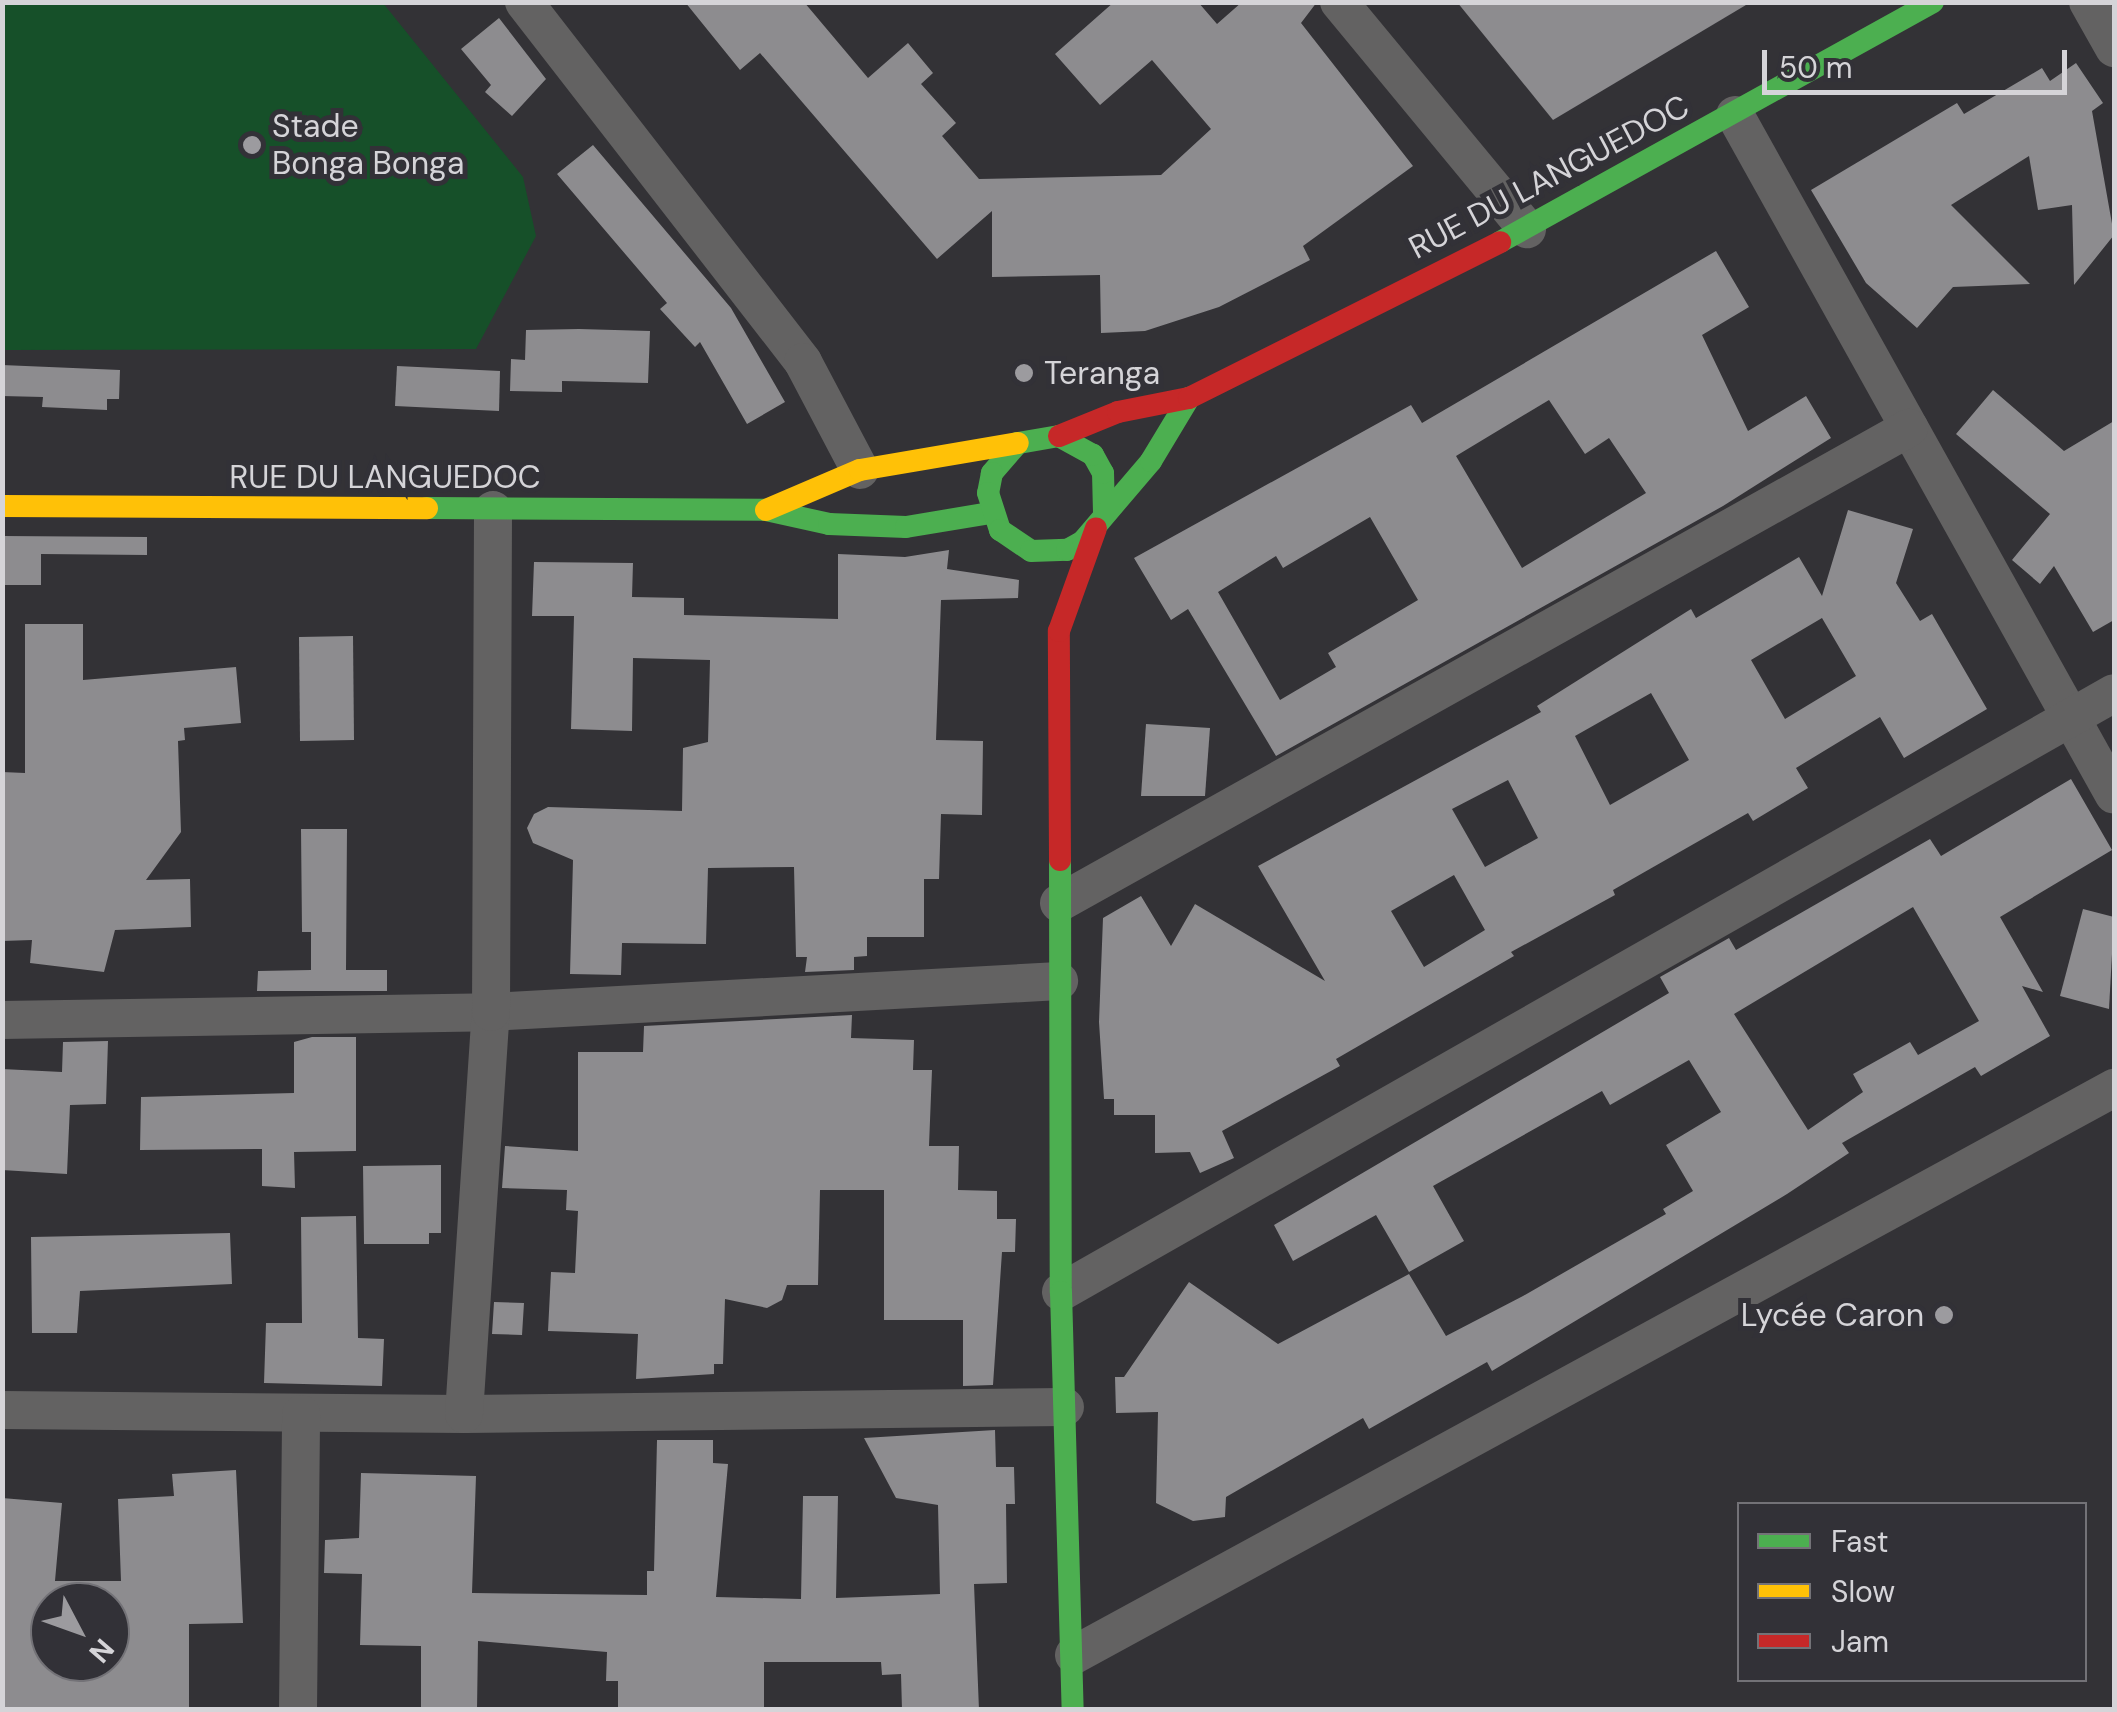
<!DOCTYPE html>
<meta charset="utf-8">
<style>
body{margin:0}
#map{position:relative;width:2117px;height:1712px;overflow:hidden;background:#333236;font-family:"DM Sans",sans-serif}
div>[style]{position:absolute}
[style*='--x']{left:calc(var(--x)*1px);top:calc(var(--y)*1px);width:calc(var(--w)*1px);rotate:calc(var(--a)*1deg)}
.green>*{inset:0;background:#165029}
.building>*{inset:0;background:#8d8c8f}
.street>*{height:38px;margin:-19px;padding:0 19px;transform-origin:19px;border-radius:19px;background:#636262}
.fast>*{height:22px;margin:-11px;padding:0 11px;transform-origin:11px;border-radius:11px;background:#4caf50}
.slow>*{height:22px;margin:-11px;padding:0 11px;transform-origin:11px;border-radius:11px;background:#ffc107}
.jam>*{height:22px;margin:-11px;padding:0 11px;transform-origin:11px;border-radius:11px;background:#c62828}
.dots>*{width:28px;height:28px;translate:-50% -50%;box-sizing:border-box;border:5px solid #323137;border-radius:50%}
span{translate:-50% -50%;white-space:nowrap;text-align:center;line-height:1.15;-webkit-text-stroke:10px #323137;paint-order:stroke}
.poi-label{font-size:32px;color:#d5d4d8}
.left{translate:0 -50%;text-align:left}
.right{translate:-100% -50%;text-align:right}
.street-label{font-size:32px;color:#d5d4d8}
.frame{position:absolute;inset:0;border:5px solid #d5d4d8;pointer-events:none}
.legend{position:absolute;left:1737px;top:1502px;width:350px;height:180px;box-sizing:border-box;background:#323137;border:2px solid #737277;margin:0;padding:12px 18px;list-style:none;font-size:30px;color:#d5d4d8}
.legend li{display:flex;align-items:center;gap:20px;height:50px}
.legend b{width:50px;border:2px solid #737277}
.north{position:absolute;left:30px;top:1582px;width:100px;height:100px;box-sizing:border-box;background:#323137;border:2px solid #737277;border-radius:50%;rotate:131deg;font-size:28px;font-weight:700;line-height:40px;text-align:center;color:#d5d4d8}
.north::after{content:'';display:block;margin:auto;width:35px;height:45px;background:#9c9b9f;clip-path:polygon(50% 0,100% 100%,50% 72%,0 100%)}
.scale{position:absolute;left:1762px;top:50px;width:305px;height:45px;box-sizing:border-box;border:5px solid #d5d4d8;border-top:0;padding-left:12px;font-size:30px;line-height:35px;white-space:nowrap;color:#d5d4d8;-webkit-text-stroke:8px #323137;paint-order:stroke}
</style>
<div id="map">
<div class="green">
<div style="clip-path:polygon(2px 3px,383px 3px,523px 177px,536px 236px,476px 349px,3px 350px)"></div>
</div>
<div class="building">
<div style="clip-path:polygon(685px 2px,804px 2px,868px 78px,908px 43px,933px 73px,921px 84px,956px 123px,942px 136px,979px 179px,1161px 175px,1211px 129px,1152px 60px,1100px 105px,1055px 54px,1114px 2px,1198px 2px,1217px 24px,1242px 2px,1317px 2px,1301px 23px,1413px 166px,1303px 246px,1310px 260px,1219px 307px,1145px 331px,1101px 333px,1100px 275px,992px 277px,992px 211px,937px 259px,760px 53px,740px 70px)"></div>
<div style="clip-path:polygon(1457px 2px,1751px 2px,1553px 120px)"></div>
<div style="clip-path:polygon(499px 18px,546px 79px,512px 116px,485px 92px,491px 85px,461px 49px)"></div>
<div style="clip-path:polygon(2076px 63px,2103px 103px,2092px 111px,2114px 235px,2074px 285px,2072px 205px,2038px 210px,2029px 156px,1951px 205px,2030px 284px,1953px 287px,1917px 328px,1866px 283px,1811px 190px,1957px 103px,1964px 114px,2042px 68px,2050px 81px)"></div>
<div style="clip-path:polygon(593px 145px,731px 308px,785px 402px,747px 424px,700px 342px,695px 347px,660px 309px,667px 303px,557px 174px)"></div>
<div style="clip-path:polygon(evenodd,1716px 251px,1749px 307px,1702px 335px,1748px 431px,1806px 396px,1831px 438px,1723px 506px,1276px 756px,1188px 609px,1171px 620px,1134px 558px,1411px 405px,1422px 423px,1716px 251px,1549px 400px,1585px 454px,1609px 438px,1646px 493px,1522px 568px,1456px 456px,1549px 400px,1716px 251px,1370px 517px,1418px 600px,1328px 653px,1336px 667px,1280px 700px,1218px 592px,1276px 556px,1283px 568px,1370px 517px)"></div>
<div style="clip-path:polygon(579px 329px,650px 331px,648px 383px,562px 381px,562px 392px,510px 391px,511px 359px,525px 360px,526px 330px)"></div>
<div style="clip-path:polygon(2px 365px,120px 370px,119px 399px,107px 399px,107px 410px,42px 407px,43px 397px,2px 396px)"></div>
<div style="clip-path:polygon(397px 366px,500px 371px,499px 411px,395px 406px)"></div>
<div style="clip-path:polygon(1993px 390px,2064px 451px,2114px 421px,2114px 620px,2093px 632px,2054px 566px,2040px 584px,2012px 560px,2050px 514px,1956px 434px)"></div>
<div style="clip-path:polygon(evenodd,1848px 510px,1913px 529px,1896px 583px,1920px 621px,1932px 614px,1987px 709px,1904px 758px,1880px 717px,1796px 768px,1808px 788px,1753px 821px,1748px 813px,1613px 890px,1615px 895px,1511px 952px,1514px 956px,1336px 1059px,1340px 1066px,1222px 1131px,1234px 1158px,1200px 1173px,1190px 1152px,1155px 1153px,1155px 1115px,1114px 1115px,1114px 1099px,1104px 1099px,1099px 1022px,1103px 918px,1141px 896px,1171px 946px,1195px 904px,1325px 981px,1258px 866px,1541px 712px,1537px 706px,1691px 609px,1696px 618px,1799px 557px,1822px 596px,1848px 510px,1822px 618px,1856px 676px,1785px 719px,1751px 660px,1822px 618px,1848px 510px,1651px 693px,1689px 760px,1610px 805px,1575px 736px,1651px 693px,1848px 510px,1508px 780px,1538px 838px,1485px 867px,1452px 809px,1508px 780px,1848px 510px,1454px 875px,1485px 930px,1424px 967px,1391px 911px,1454px 875px)"></div>
<div style="clip-path:polygon(2px 536px,147px 537px,147px 555px,41px 554px,41px 585px,2px 585px)"></div>
<div style="clip-path:polygon(949px 550px,947px 569px,1019px 580px,1018px 598px,941px 600px,936px 740px,983px 741px,982px 815px,941px 814px,939px 879px,924px 879px,924px 937px,867px 937px,867px 956px,854px 957px,854px 970px,805px 972px,807px 957px,796px 957px,794px 867px,708px 868px,706px 944px,622px 943px,621px 975px,570px 974px,573px 860px,533px 843px,527px 828px,534px 814px,548px 807px,682px 811px,683px 748px,708px 742px,710px 660px,633px 658px,632px 731px,571px 729px,574px 616px,532px 616px,534px 562px,633px 563px,632px 597px,684px 598px,684px 615px,838px 619px,838px 554px,905px 557px)"></div>
<div style="clip-path:polygon(25px 624px,83px 624px,83px 680px,236px 667px,241px 723px,184px 728px,185px 740px,178px 741px,181px 832px,146px 880px,190px 879px,191px 927px,115px 930px,104px 972px,30px 963px,32px 940px,2px 941px,2px 772px,25px 773px)"></div>
<div style="clip-path:polygon(353px 636px,354px 740px,300px 741px,299px 637px)"></div>
<div style="clip-path:polygon(1146px 724px,1210px 728px,1205px 796px,1141px 796px)"></div>
<div style="clip-path:polygon(evenodd,2071px 779px,2112px 850px,2000px 917px,2043px 992px,2022px 986px,2050px 1036px,1981px 1076px,1975px 1067px,1842px 1143px,1849px 1153px,1787px 1194px,1492px 1371px,1487px 1362px,1369px 1429px,1363px 1418px,1226px 1497px,1225px 1517px,1193px 1521px,1156px 1503px,1158px 1412px,1116px 1413px,1115px 1377px,1124px 1377px,1189px 1282px,1278px 1344px,1409px 1274px,1446px 1336px,1523px 1296px,1666px 1214px,1663px 1209px,1693px 1191px,1666px 1145px,1721px 1112px,1689px 1060px,1610px 1105px,1602px 1091px,1433px 1186px,1464px 1241px,1409px 1272px,1376px 1215px,1293px 1261px,1274px 1225px,1669px 993px,1660px 977px,1729px 938px,1736px 950px,1930px 839px,1941px 856px,2071px 779px,1913px 907px,1979px 1021px,1918px 1055px,1910px 1042px,1853px 1074px,1863px 1092px,1808px 1130px,1734px 1014px,1913px 907px)"></div>
<div style="clip-path:polygon(301px 829px,347px 829px,346px 970px,387px 970px,387px 991px,257px 991px,258px 971px,311px 970px,311px 932px,302px 932px)"></div>
<div style="clip-path:polygon(2083px 909px,2114px 917px,2109px 1009px,2060px 996px)"></div>
<div style="clip-path:polygon(852px 1015px,851px 1038px,914px 1040px,913px 1070px,932px 1070px,929px 1146px,959px 1146px,958px 1190px,997px 1191px,997px 1219px,1016px 1219px,1015px 1252px,1002px 1252px,993px 1385px,963px 1386px,963px 1320px,884px 1320px,884px 1190px,820px 1190px,818px 1285px,787px 1285px,782px 1300px,767px 1308px,725px 1299px,723px 1364px,714px 1364px,714px 1374px,636px 1379px,638px 1334px,548px 1331px,551px 1272px,575px 1273px,578px 1211px,566px 1210px,567px 1190px,502px 1188px,505px 1146px,578px 1151px,578px 1052px,643px 1052px,644px 1026px)"></div>
<div style="clip-path:polygon(312px 1037px,356px 1037px,356px 1151px,294px 1152px,295px 1188px,262px 1186px,262px 1149px,140px 1150px,141px 1097px,294px 1093px,294px 1042px)"></div>
<div style="clip-path:polygon(108px 1041px,106px 1104px,70px 1105px,67px 1174px,2px 1170px,2px 1069px,62px 1072px,63px 1042px)"></div>
<div style="clip-path:polygon(441px 1165px,441px 1233px,429px 1233px,429px 1244px,364px 1244px,363px 1166px)"></div>
<div style="clip-path:polygon(356px 1216px,358px 1338px,384px 1339px,382px 1386px,264px 1383px,266px 1323px,302px 1323px,301px 1217px)"></div>
<div style="clip-path:polygon(230px 1233px,232px 1284px,80px 1291px,77px 1333px,32px 1333px,31px 1237px)"></div>
<div style="clip-path:polygon(494px 1302px,524px 1303px,522px 1335px,492px 1334px)"></div>
<div style="clip-path:polygon(995px 1430px,996px 1467px,1014px 1467px,1015px 1504px,1006px 1504px,1007px 1583px,974px 1584px,979px 1710px,902px 1710px,901px 1674px,882px 1675px,881px 1662px,764px 1662px,764px 1710px,618px 1710px,618px 1681px,606px 1681px,607px 1652px,478px 1641px,477px 1710px,421px 1710px,421px 1646px,360px 1645px,362px 1574px,324px 1573px,325px 1540px,359px 1538px,361px 1473px,476px 1476px,472px 1593px,647px 1595px,647px 1571px,654px 1571px,657px 1440px,713px 1440px,713px 1463px,728px 1464px,716px 1597px,801px 1599px,803px 1496px,838px 1496px,836px 1598px,940px 1594px,938px 1505px,896px 1498px,864px 1438px)"></div>
<div style="clip-path:polygon(evenodd,236px 1470px,243px 1623px,189px 1624px,189px 1710px,2px 1710px,2px 1498px,62px 1503px,55px 1581px,121px 1581px,118px 1499px,174px 1496px,172px 1474px,236px 1470px,50px 1602px,110px 1602px,110px 1662px,50px 1662px,50px 1602px)"></div>
</div>
<div class="street">
<div style="--x:524;--y:2;--w:455;--a:52.2"></div>
<div style="--x:803;--y:362;--w:122;--a:62.2"></div>
<div style="--x:1339;--y:2;--w:295;--a:50.4"></div>
<div style="--x:2088;--y:2;--w:53;--a:60.5"></div>
<div style="--x:1735;--y:115;--w:778;--a:60.87"></div>
<div style="--x:1059;--y:903;--w:974;--a:-29.2"></div>
<div style="--x:2;--y:1020;--w:489;--a:-0.9"></div>
<div style="--x:491;--y:1012;--w:569;--a:-3.12"></div>
<div style="--x:1061;--y:1292;--w:1211;--a:-29.63"></div>
<div style="--x:2;--y:1410;--w:462;--a:0.5"></div>
<div style="--x:464;--y:1414;--w:601;--a:-0.67"></div>
<div style="--x:464;--y:1414;--w:403;--a:-86.2"></div>
<div style="--x:491;--y:1012;--w:502;--a:-89.77"></div>
<div style="--x:1074;--y:1655;--w:1185;--a:-28.6"></div>
<div style="--x:298;--y:1710;--w:296;--a:-89.4"></div>
</div>
<div class="fast">
<div style="--x:1500;--y:242;--w:495;--a:-29"></div>
<div style="--x:427;--y:508;--w:339;--a:0.3"></div>
<div style="--x:766;--y:510;--w:65;--a:12.5"></div>
<div style="--x:829;--y:524;--w:77;--a:2.2"></div>
<div style="--x:906;--y:527;--w:86;--a:-9.4"></div>
<div style="--x:1104;--y:513;--w:40;--a:-91.4"></div>
<div style="--x:1103;--y:473;--w:21;--a:-119"></div>
<div style="--x:1093;--y:455;--w:39;--a:-151"></div>
<div style="--x:1059;--y:436;--w:42;--a:170.3"></div>
<div style="--x:1018;--y:443;--w:40;--a:131"></div>
<div style="--x:992;--y:473;--w:20;--a:101"></div>
<div style="--x:988;--y:493;--w:39;--a:72"></div>
<div style="--x:1000;--y:530;--w:37;--a:34"></div>
<div style="--x:1031;--y:551;--w:36;--a:-2"></div>
<div style="--x:1067;--y:550;--w:18;--a:-29"></div>
<div style="--x:1083;--y:541;--w:105;--a:-49.6"></div>
<div style="--x:1151;--y:461;--w:74;--a:-58.9"></div>
<div style="--x:1060;--y:860;--w:432;--a:89.9"></div>
<div style="--x:1061;--y:1292;--w:418;--a:88.4"></div>
</div>
<div class="slow">
<div style="--x:2;--y:506;--w:425;--a:0.3"></div>
<div style="--x:766;--y:510;--w:102;--a:-23.1"></div>
<div style="--x:860;--y:470;--w:160;--a:-9.7"></div>
</div>
<div class="jam">
<div style="--x:1059;--y:436;--w:64;--a:-22.1"></div>
<div style="--x:1118;--y:412;--w:72;--a:-11.2"></div>
<div style="--x:1189;--y:398;--w:348;--a:-26.6"></div>
<div style="--x:1060;--y:860;--w:229;--a:-90.3"></div>
<div style="--x:1059;--y:631;--w:109;--a:-70.2"></div>
</div>
<div class="dots">
<div style="left:252px;top:145px;background:#9c9b9f"></div>
<div style="left:1024px;top:373px;background:#9c9b9f"></div>
<div style="left:1944px;top:1315px;background:#9c9b9f"></div>
</div>
<div class="poi-label">
<span class="left" style="left:272px;top:145px">Stade<br>Bonga Bonga</span>
<span class="left" style="left:1044px;top:373px">Teranga</span>
<span class="right" style="left:1924px;top:1315px">Lycée Caron</span>
</div>
<div class="street-label">
<span style="left:1549px;top:177px;rotate:-28deg">RUE DU LANGUEDOC</span>
<span style="left:385px;top:477px">RUE DU LANGUEDOC</span>
</div>
<div class="frame"></div>
<ul class="legend">
<li><b style="height:12px;background:#4caf50"></b>Fast</li>
<li><b style="height:12px;background:#ffc107"></b>Slow</li>
<li><b style="height:12px;background:#c62828"></b>Jam</li>
</ul>
<div class="north">N</div>
<div class="scale">50 m</div>
</div>
